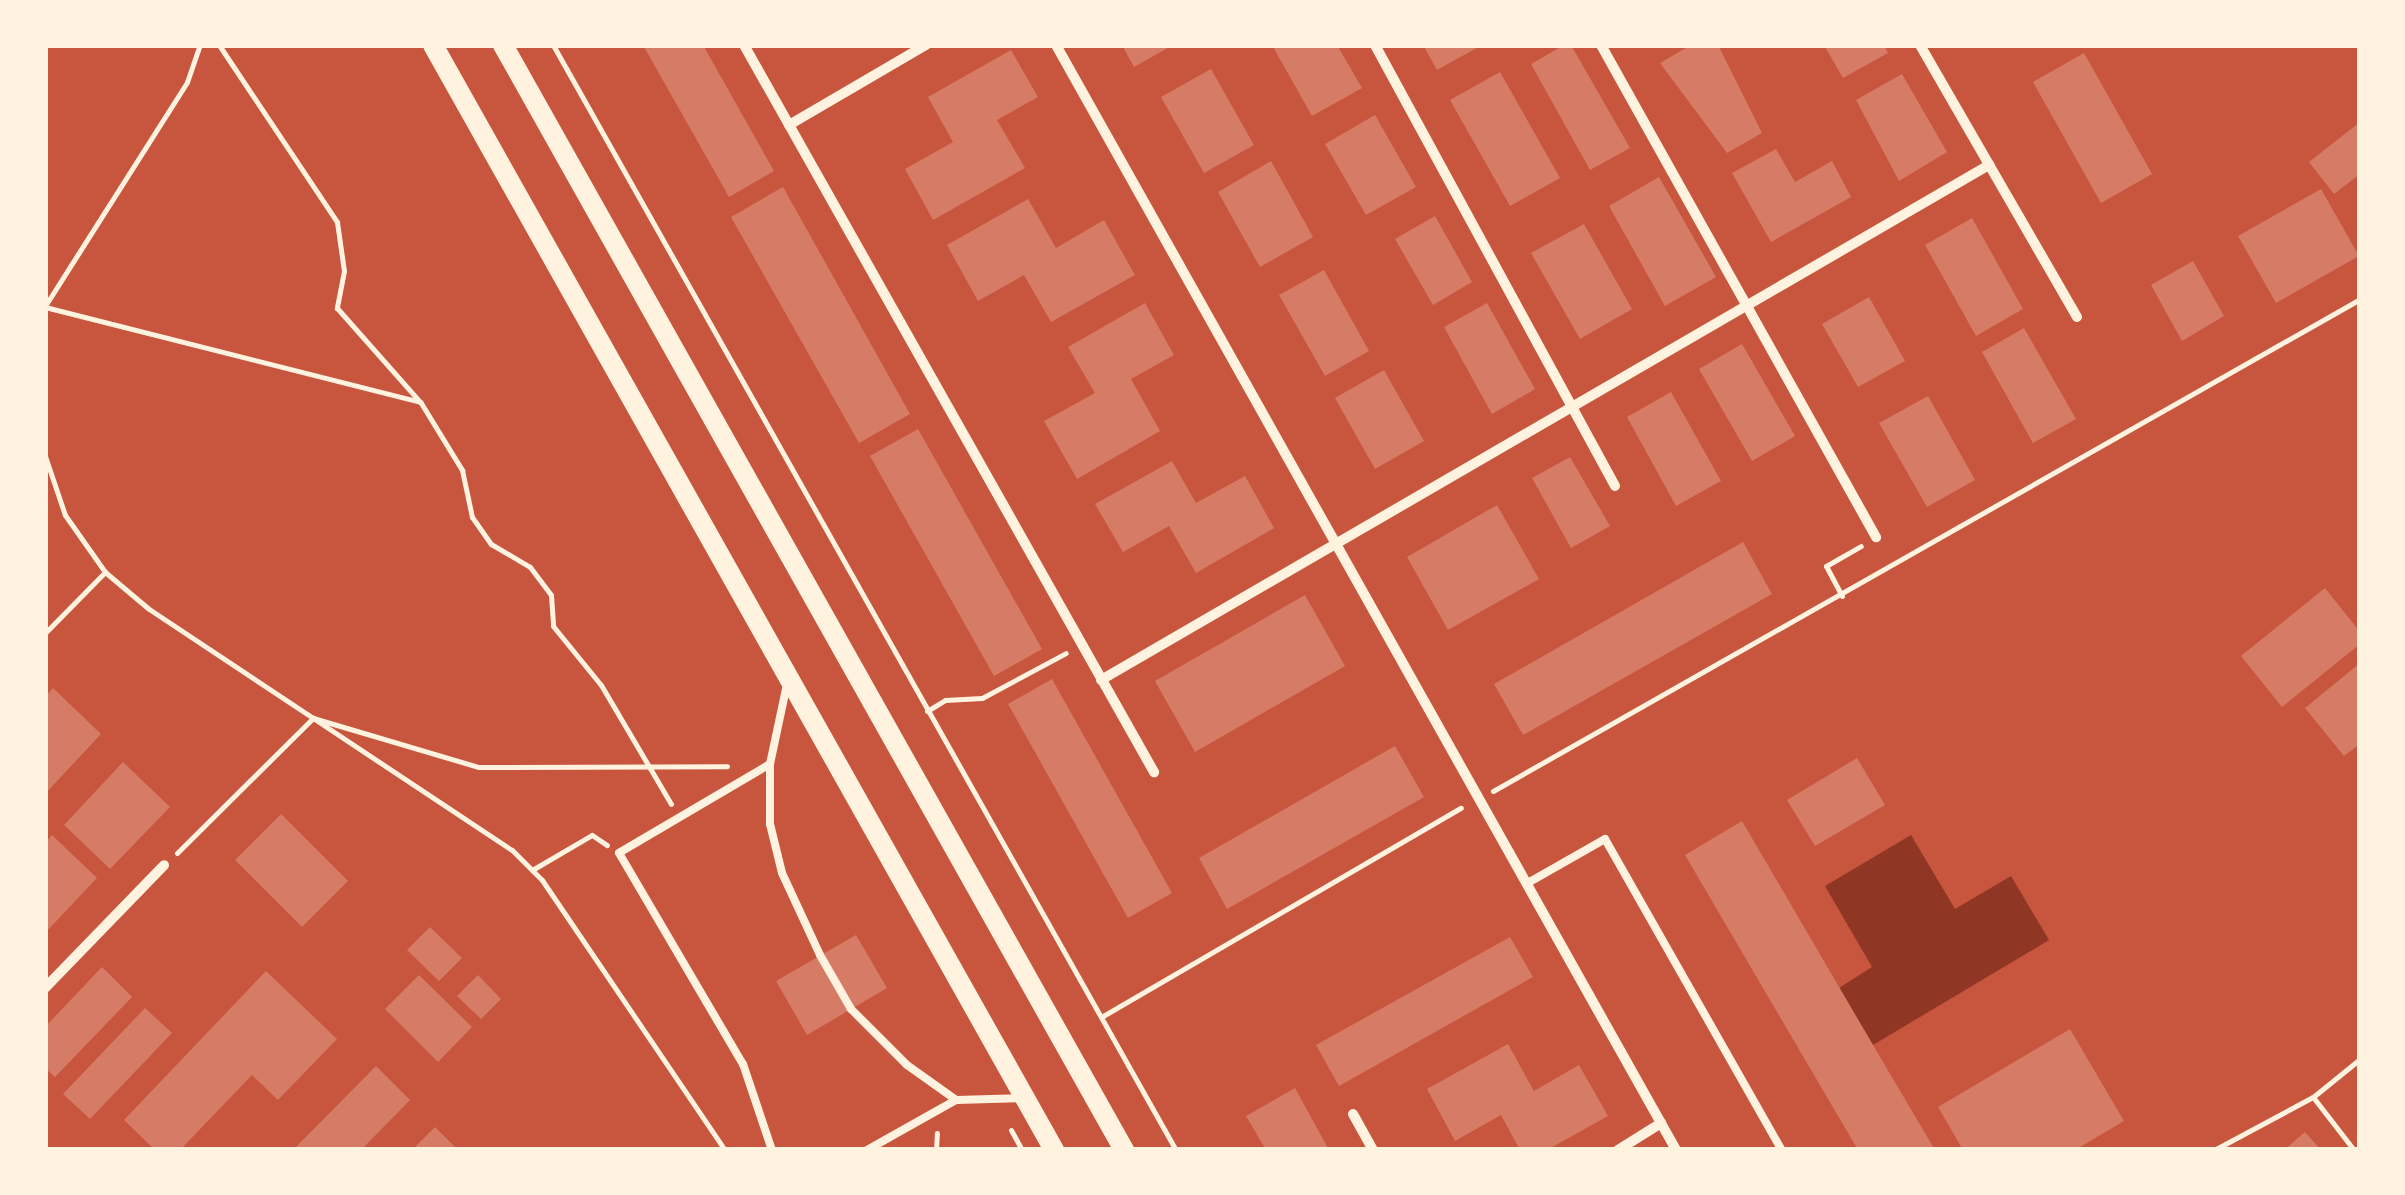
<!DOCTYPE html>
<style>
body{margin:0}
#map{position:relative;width:2405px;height:1195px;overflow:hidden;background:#c8553d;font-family:Montserrat,sans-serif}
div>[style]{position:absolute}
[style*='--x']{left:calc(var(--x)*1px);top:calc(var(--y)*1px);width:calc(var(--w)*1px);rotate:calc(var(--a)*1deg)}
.water>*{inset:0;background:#8f3625}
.building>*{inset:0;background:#d67c66}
.path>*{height:5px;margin:-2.5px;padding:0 2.5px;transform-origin:2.5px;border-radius:2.5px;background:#fff3e0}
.service>*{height:8px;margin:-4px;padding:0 4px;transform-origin:4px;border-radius:4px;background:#fff3e0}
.minor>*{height:10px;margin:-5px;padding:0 5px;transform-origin:5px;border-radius:5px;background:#fff3e0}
.secondary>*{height:20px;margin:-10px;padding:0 10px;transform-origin:10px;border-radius:10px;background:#fff3e0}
span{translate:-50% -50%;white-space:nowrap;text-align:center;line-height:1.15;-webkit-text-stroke:9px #fff3e0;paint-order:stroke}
.frame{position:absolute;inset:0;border:48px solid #fff3e0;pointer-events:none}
</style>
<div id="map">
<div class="water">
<div style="clip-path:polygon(1911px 835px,1955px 909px,2011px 876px,2049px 940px,1873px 1045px,1839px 988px,1872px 967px,1825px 886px)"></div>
</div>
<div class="building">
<div style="clip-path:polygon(643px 45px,703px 45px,774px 171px,729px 197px)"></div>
<div style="clip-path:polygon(1122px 45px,1173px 45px,1134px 67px)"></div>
<div style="clip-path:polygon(1272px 45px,1337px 45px,1362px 88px,1312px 116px)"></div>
<div style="clip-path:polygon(1423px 45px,1482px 45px,1437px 70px)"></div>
<div style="clip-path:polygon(1564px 45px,1571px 45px,1630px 148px,1590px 170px,1531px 64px)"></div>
<div style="clip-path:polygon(1691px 45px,1718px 45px,1762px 133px,1727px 153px,1660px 63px)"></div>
<div style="clip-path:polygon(1824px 45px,1884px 45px,1888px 53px,1843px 78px)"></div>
<div style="clip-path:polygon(1011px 50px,1038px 97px,997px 120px,1025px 168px,933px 220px,905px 169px,953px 142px,928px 97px)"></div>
<div style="clip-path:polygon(2084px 53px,2152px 174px,2101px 203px,2033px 82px)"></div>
<div style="clip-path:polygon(1211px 69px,1254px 145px,1204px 173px,1161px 97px)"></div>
<div style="clip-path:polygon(1500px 72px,1560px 178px,1510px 206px,1450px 100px)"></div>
<div style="clip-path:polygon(1902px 74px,1947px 152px,1899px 181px,1856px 100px)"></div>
<div style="clip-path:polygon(1375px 115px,1416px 187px,1366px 215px,1325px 144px)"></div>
<div style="clip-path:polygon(2360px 122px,2360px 174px,2334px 194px,2309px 162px)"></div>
<div style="clip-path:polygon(1776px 149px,1795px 182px,1832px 161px,1851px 197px,1771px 242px,1732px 173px)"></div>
<div style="clip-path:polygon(1271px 161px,1313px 237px,1260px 267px,1218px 192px)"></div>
<div style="clip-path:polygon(1659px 177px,1716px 277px,1665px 306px,1609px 206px)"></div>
<div style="clip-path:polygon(783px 187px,910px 414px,859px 443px,731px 217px)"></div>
<div style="clip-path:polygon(2321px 189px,2359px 256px,2276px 303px,2238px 236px)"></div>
<div style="clip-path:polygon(1028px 199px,1056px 248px,1104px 220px,1135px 275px,1051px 322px,1024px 275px,978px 301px,947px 245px)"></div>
<div style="clip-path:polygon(1435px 216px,1472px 282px,1433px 305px,1395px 239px)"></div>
<div style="clip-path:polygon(1972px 218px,2023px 309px,1976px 336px,1925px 245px)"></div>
<div style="clip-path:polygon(1584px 224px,1632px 309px,1580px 339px,1531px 253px)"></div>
<div style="clip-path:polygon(2193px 261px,2224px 316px,2182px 341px,2151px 285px)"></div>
<div style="clip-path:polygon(1324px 270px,1369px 351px,1325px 376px,1279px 295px)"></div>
<div style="clip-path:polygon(1869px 297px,1905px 361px,1858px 387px,1822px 324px)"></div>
<div style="clip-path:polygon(1145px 303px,1174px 355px,1131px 379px,1160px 431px,1077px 479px,1044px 421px,1095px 393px,1068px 347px)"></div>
<div style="clip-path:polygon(1487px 303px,1535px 389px,1492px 414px,1444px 327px)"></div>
<div style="clip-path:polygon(2024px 328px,2076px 419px,2033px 443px,1982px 352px)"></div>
<div style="clip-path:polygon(1742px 344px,1795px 436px,1752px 461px,1699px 369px)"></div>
<div style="clip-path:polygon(1384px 370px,1424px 441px,1375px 469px,1335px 398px)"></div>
<div style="clip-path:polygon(1671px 392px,1721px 481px,1676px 506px,1627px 417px)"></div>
<div style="clip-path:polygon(1928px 396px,1975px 480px,1927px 507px,1879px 423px)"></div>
<div style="clip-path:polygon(918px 429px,1042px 649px,994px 676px,870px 456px)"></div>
<div style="clip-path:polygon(1570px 457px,1610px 526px,1571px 548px,1532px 478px)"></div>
<div style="clip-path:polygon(1172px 461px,1196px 503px,1245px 476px,1274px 528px,1196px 573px,1169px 526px,1123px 552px,1095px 504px)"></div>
<div style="clip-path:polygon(1497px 505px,1539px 579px,1448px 630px,1407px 557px)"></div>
<div style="clip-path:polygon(1743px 542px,1772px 594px,1523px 735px,1494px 684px)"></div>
<div style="clip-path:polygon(2325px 588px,2360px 632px,2360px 644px,2282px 707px,2241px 656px)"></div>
<div style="clip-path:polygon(1305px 595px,1345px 666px,1195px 752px,1155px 681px)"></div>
<div style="clip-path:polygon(2360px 663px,2360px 744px,2344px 756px,2305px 708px)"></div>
<div style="clip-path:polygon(1052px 679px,1172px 893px,1128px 918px,1008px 704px)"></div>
<div style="clip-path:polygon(53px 688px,101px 734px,45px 794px,45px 697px)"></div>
<div style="clip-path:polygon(1395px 746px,1424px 797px,1227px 909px,1199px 858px)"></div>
<div style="clip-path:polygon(1857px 758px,1885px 805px,1815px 846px,1787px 800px)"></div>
<div style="clip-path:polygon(123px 762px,170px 807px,110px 869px,64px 825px)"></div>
<div style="clip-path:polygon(281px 814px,348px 881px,302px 927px,235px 860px)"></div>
<div style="clip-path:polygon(1742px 821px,1873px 1045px,1935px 1150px,1858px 1150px,1685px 855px)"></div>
<div style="clip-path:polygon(52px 835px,97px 878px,45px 933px,45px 843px)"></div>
<div style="clip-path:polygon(430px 927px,462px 958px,439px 981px,407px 950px)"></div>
<div style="clip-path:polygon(856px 935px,887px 988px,807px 1035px,776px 981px)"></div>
<div style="clip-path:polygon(1510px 937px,1533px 977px,1339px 1086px,1316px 1045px)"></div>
<div style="clip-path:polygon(102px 967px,132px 997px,55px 1077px,45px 1068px,45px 1027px)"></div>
<div style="clip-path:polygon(266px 971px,337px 1039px,278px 1100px,252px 1075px,180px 1150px,155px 1150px,124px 1120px)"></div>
<div style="clip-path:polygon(419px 975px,472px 1027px,438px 1062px,385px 1009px)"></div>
<div style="clip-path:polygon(478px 975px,501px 999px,481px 1019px,457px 996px)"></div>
<div style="clip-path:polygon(145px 1008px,172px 1033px,90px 1119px,63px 1094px)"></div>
<div style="clip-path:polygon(2070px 1029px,2124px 1121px,2075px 1150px,1963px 1150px,1938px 1107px)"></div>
<div style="clip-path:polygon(1508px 1044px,1534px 1091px,1579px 1065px,1608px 1116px,1547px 1150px,1520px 1150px,1501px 1115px,1455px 1141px,1427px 1089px)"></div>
<div style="clip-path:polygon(376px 1066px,410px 1100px,361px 1150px,293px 1150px)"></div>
<div style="clip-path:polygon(1295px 1088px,1329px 1150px,1266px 1150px,1246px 1116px)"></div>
<div style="clip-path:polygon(435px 1127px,458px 1150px,412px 1150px)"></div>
<div style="clip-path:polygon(2305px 1132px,2321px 1150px,2284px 1150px)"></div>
</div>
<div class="path">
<div style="--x:219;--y:45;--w:213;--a:56.3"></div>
<div style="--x:337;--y:222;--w:49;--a:81.9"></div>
<div style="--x:344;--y:271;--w:38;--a:101"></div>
<div style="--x:337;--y:308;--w:127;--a:48.5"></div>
<div style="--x:421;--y:403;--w:79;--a:58.5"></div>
<div style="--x:462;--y:470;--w:48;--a:78"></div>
<div style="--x:472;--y:517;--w:33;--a:55"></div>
<div style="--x:491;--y:544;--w:45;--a:30.5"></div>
<div style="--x:530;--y:567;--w:35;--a:53"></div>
<div style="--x:551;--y:595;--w:31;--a:86"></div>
<div style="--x:553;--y:626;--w:76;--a:50.9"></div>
<div style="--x:601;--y:685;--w:138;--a:59.5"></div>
<div style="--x:553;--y:45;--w:1269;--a:60.59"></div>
<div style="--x:45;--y:306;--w:265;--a:-57.6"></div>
<div style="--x:187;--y:82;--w:39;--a:-71"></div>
<div style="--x:45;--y:307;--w:387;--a:14.2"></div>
<div style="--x:45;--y:456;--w:62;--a:71.3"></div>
<div style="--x:65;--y:515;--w:70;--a:54.9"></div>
<div style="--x:105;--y:572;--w:57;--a:40.1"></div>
<div style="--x:149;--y:609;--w:197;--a:33.6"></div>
<div style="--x:313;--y:718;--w:172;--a:16.5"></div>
<div style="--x:478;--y:767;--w:249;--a:-0.2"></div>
<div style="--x:1842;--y:596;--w:34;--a:-118"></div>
<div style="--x:1826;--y:566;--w:40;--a:-29.7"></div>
<div style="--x:45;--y:633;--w:86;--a:-45.5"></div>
<div style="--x:927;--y:711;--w:21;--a:-31"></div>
<div style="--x:945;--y:700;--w:37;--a:-3"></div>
<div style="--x:982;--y:698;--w:95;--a:-28.2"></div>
<div style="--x:1493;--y:791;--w:997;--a:-29.57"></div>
<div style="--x:177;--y:853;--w:192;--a:-44.8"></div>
<div style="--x:313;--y:718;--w:239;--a:33.6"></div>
<div style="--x:512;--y:850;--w:42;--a:45"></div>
<div style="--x:542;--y:880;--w:326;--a:55.9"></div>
<div style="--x:532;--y:870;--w:69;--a:-30.3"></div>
<div style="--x:592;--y:835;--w:18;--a:34"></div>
<div style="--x:1103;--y:1016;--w:414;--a:-30.2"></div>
<div style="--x:2313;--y:1097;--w:67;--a:52.3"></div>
<div style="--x:1011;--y:1130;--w:23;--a:61"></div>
<div style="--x:936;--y:1150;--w:17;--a:-87"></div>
<div style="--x:2214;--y:1150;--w:112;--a:-28.2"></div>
<div style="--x:2313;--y:1097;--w:60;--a:-39"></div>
</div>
<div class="service">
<div style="--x:787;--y:684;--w:82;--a:102"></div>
<div style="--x:770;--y:764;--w:60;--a:90"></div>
<div style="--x:770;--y:824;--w:50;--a:76.2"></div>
<div style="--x:782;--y:873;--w:90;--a:65.1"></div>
<div style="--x:820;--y:955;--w:62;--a:60.1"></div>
<div style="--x:851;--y:1009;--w:79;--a:45"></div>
<div style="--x:907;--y:1065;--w:60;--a:35.5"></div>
<div style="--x:956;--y:1100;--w:66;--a:-1.7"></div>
<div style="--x:770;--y:764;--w:175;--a:149.5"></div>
<div style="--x:619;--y:853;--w:245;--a:59.6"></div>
<div style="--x:743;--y:1064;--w:91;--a:71.4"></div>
<div style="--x:1526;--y:884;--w:91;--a:-29.7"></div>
<div style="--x:1605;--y:839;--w:358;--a:60.4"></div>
<div style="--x:867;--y:1150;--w:102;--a:-29.3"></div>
</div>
<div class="minor">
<div style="--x:744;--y:45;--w:835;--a:60.58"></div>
<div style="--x:1056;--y:45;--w:1267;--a:60.7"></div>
<div style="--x:1375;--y:45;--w:502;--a:61.44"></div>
<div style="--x:1601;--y:45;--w:564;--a:60.8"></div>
<div style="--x:1920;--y:45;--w:314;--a:60"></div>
<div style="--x:789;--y:125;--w:159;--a:-30.3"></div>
<div style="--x:1101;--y:680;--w:1027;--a:-30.11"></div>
<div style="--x:45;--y:988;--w:171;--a:-45.9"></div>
<div style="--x:1353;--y:1114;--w:41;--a:60.9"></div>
<div style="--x:1618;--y:1150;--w:51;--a:-32.1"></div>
</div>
<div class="secondary">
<div style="--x:433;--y:45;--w:1268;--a:60.66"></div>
<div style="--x:503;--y:45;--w:1268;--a:60.66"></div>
</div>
<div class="frame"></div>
</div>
